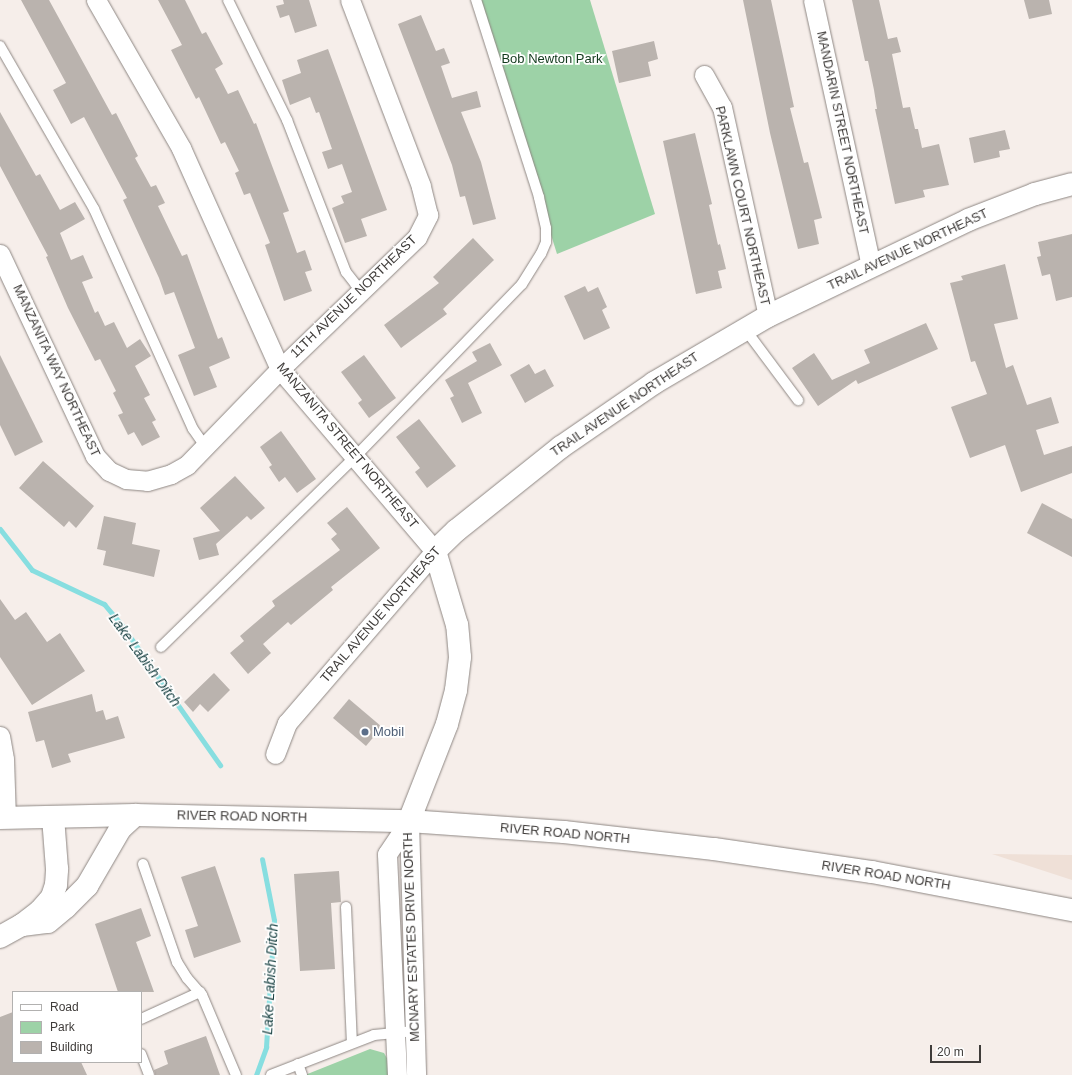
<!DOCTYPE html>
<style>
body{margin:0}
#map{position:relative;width:1072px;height:1075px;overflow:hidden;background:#f6eeea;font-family:Helvetica,sans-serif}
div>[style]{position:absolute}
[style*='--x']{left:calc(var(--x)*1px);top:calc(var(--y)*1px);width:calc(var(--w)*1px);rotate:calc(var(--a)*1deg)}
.built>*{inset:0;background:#efe0d7}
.green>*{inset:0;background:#9dd2a7}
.stream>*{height:5px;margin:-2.5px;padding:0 2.5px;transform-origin:2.5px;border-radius:2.5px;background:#87dee0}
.building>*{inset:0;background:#bab3ae}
.roads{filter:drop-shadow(0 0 1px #8e8783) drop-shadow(0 0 1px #8e8783)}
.lane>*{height:10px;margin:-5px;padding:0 5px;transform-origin:5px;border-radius:5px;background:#fff}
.street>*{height:19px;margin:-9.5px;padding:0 9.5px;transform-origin:9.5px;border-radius:9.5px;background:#fff}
.secondary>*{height:22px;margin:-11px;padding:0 11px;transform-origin:11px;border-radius:11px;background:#fff}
.primary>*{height:22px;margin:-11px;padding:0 11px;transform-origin:11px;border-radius:11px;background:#fff}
.dots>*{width:11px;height:11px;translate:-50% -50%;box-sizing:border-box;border:2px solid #fff;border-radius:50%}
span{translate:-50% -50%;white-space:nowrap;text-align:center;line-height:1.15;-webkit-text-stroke:3.5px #fff;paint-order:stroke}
.park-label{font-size:13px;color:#123a1d}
.street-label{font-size:13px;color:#3f3c3a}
.service-label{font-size:13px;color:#4e5e75}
.left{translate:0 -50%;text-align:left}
.water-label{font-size:14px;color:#113b3c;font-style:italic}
.legend{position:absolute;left:12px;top:991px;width:130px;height:72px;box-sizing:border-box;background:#fff;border:1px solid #b2b1b0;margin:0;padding:5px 7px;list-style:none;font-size:12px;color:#3f3c3a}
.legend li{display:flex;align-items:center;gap:8px;height:20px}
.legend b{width:20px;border:1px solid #b2b1b0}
.scale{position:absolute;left:930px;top:1045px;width:51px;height:18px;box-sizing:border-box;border:2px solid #3f3c3a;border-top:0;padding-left:5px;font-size:12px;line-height:14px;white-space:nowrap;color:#3f3c3a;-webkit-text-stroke:3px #fff;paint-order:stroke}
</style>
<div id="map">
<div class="built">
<div style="clip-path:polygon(992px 854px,1072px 855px,1072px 880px)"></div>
</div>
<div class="green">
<div style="clip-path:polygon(478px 0,590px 0,655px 214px,557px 254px)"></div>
<div style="clip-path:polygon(370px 1049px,384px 1053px,388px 1060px,388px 1075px,305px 1075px)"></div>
</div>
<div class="stream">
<div style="--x:0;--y:529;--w:52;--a:52"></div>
<div style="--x:32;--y:570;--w:80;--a:25.3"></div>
<div style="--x:104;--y:604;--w:30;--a:50"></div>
<div style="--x:123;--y:627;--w:169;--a:54.9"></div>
<div style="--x:256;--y:1075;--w:30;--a:-70"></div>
<div style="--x:266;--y:1047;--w:127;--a:-86.4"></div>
<div style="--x:274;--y:920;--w:62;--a:-101.1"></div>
</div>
<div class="building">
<div style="clip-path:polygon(21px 0,49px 0,112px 115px,116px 113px,138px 156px,135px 158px,151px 187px,156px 185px,165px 203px,158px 206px,182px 256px,187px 254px,218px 339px,222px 337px,230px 358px,209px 367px,217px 387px,194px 396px,178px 355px,195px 348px,174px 292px,165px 295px,159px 278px,123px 200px,127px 198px,84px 117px,71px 124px,53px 90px,66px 83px)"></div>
<div style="clip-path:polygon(158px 0,185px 0,202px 34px,206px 32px,223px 64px,215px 69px,228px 94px,238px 90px,254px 124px,256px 123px,289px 211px,283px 213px,297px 253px,305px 250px,312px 270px,305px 272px,312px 291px,284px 301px,265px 245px,270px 243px,250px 193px,244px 195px,235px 173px,239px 171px,225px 142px,221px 144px,199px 97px,196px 99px,171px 50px,182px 45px)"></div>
<div style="clip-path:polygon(283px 0,309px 0,317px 26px,295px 33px,289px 15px,280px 18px,276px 6px,284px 4px)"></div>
<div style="clip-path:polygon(743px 0,771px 0,794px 107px,790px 108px,804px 163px,808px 162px,822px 218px,814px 220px,819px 244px,798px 249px,770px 133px)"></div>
<div style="clip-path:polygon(852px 0,879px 0,888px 39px,897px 37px,901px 52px,892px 54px,903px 108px,910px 107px,915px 129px,918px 129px,922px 148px,939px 144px,949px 185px,923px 190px,925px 197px,895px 204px,875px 109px,877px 109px,874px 90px,868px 61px,865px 61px)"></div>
<div style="clip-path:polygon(1024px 0,1049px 0,1052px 14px,1029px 19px)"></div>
<div style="clip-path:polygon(421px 15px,436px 51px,444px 48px,450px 63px,441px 66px,452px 98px,477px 91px,481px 107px,461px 112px,481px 162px,496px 219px,473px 225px,465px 196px,460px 197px,452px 165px,398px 24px)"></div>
<div style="clip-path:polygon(654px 41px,658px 59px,648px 62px,651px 76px,619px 83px,612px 51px)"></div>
<div style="clip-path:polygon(328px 49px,387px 210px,361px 219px,367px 236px,345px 243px,332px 208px,344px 203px,341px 196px,352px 192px,342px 164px,328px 169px,322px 152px,332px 149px,319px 112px,316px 113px,310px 97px,290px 105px,282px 80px,301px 73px,297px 60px)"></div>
<div style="clip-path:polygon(0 112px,36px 176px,40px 174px,60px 210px,75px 202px,85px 219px,60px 233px,71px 260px,83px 255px,93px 278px,82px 282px,95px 313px,98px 311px,105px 326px,114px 322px,127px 348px,140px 339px,151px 356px,135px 366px,150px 395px,144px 398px,156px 420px,152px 422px,160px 437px,142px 446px,134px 432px,128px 435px,118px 415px,123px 413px,113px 393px,116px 391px,100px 359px,95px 361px,68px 308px,46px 257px,48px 256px,0 166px)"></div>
<div style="clip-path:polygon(1005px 130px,1010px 149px,999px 151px,1000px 157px,974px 163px,969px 138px)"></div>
<div style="clip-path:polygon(695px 133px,712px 204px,709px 205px,718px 245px,720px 244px,726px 269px,718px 271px,722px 288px,696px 294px,663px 141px)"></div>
<div style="clip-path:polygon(1072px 234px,1072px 297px,1056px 301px,1050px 274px,1042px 276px,1037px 257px,1041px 256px,1038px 242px)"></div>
<div style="clip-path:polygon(473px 238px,494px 260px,443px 309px,447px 314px,401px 348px,384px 325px,439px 283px,433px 277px)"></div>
<div style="clip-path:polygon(1005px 264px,1018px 319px,994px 324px,1006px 368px,1013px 365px,1027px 405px,1051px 397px,1059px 423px,1036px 430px,1044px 455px,1072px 446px,1072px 473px,1021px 492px,1005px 445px,970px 458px,951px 407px,987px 394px,975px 361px,971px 362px,950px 283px,963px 280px,961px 276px)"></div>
<div style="clip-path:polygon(585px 286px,588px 292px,598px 287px,607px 307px,602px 310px,610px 328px,584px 340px,564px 296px)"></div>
<div style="clip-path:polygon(926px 323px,938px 349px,858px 384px,856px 380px,818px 406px,792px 368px,814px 353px,832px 380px,870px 363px,864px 350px)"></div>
<div style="clip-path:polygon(490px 343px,502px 365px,468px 383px,482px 413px,462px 423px,450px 398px,454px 396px,445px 380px,477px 361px,472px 352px)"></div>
<div style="clip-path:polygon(0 355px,43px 442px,15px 456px,0 425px)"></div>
<div style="clip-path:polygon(364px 355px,396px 398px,369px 418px,358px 403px,362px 400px,341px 372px)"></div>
<div style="clip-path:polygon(529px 364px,535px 374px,545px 369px,554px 386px,525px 403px,510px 375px)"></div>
<div style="clip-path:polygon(419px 419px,456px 466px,427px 488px,415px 472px,420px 468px,396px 437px)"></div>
<div style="clip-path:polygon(281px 431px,316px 479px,297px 493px,285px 477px,279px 482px,269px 467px,272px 465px,260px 447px)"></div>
<div style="clip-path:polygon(43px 461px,94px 506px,76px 528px,69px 521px,64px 527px,19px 488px)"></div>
<div style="clip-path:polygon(235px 476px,265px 508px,251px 520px,247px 516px,216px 544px,219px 555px,199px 560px,193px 538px,220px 531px,200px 508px)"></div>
<div style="clip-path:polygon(1042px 503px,1072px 519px,1072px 557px,1027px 533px)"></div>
<div style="clip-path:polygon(347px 507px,380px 548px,331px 587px,333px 590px,291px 625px,288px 622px,263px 644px,271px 653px,248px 674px,230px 653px,244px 641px,240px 636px,275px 606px,272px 601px,340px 550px,331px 539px,337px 534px,327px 523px)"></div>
<div style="clip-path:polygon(104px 516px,136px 523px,132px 544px,160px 550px,154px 577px,103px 565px,106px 551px,97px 549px)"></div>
<div style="clip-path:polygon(0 599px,15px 620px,26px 612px,47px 642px,60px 633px,85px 671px,32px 705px,0 657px)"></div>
<div style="clip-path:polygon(214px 673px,230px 690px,208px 712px,200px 704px,193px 712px,184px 702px)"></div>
<div style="clip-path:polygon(92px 694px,96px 712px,103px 710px,106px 720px,118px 716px,125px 738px,68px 754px,71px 762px,52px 768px,44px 740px,36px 742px,28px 712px)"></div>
<div style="clip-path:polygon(349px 699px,382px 727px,366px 746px,333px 718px)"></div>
<div style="clip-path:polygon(215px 866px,241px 942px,194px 958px,185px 930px,198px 926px,181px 877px)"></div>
<div style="clip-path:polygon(339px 871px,341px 902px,331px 903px,335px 969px,300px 971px,294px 874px)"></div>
<div style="clip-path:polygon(141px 908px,151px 936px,136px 942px,154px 992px,118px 992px,95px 924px)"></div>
<div style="clip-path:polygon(13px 1012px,13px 1062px,81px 1062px,87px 1075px,0 1075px,0 1017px)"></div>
<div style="clip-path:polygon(206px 1036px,220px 1075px,155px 1075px,154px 1070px,168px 1064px,164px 1051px)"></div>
</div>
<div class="roads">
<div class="lane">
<div style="--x:228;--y:0;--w:134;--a:63.8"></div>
<div style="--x:287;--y:120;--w:163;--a:68.8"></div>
<div style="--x:346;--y:272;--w:24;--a:52"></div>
<div style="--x:0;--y:46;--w:188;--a:60"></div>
<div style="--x:94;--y:209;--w:241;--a:65.8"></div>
<div style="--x:193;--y:429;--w:21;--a:55"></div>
<div style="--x:745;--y:329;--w:89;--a:53.3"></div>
<div style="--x:161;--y:647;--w:272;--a:-44.4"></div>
<div style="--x:355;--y:457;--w:240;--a:-46"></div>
<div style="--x:522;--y:284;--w:36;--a:-58"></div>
<div style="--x:541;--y:254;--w:13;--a:-67"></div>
<div style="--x:546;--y:242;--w:14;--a:-90"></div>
<div style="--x:546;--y:228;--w:32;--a:-103"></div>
<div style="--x:539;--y:197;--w:207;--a:-107.7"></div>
<div style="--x:143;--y:864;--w:104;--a:70.9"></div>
<div style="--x:177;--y:962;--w:19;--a:58"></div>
<div style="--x:187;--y:978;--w:23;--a:49"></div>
<div style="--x:202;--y:995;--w:87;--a:67"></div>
<div style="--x:346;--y:907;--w:136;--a:87.5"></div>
<div style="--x:141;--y:1019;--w:65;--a:-24.6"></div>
<div style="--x:141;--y:1054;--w:22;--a:69"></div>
<div style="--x:298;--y:1064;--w:12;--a:70"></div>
<div style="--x:271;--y:1075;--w:110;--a:-21.2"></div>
<div style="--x:374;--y:1035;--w:41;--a:-5.6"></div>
</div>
<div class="street">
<div style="--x:96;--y:0;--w:171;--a:60.1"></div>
<div style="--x:181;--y:148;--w:242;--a:65.9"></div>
<div style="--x:280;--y:369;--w:239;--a:49.6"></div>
<div style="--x:435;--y:551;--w:227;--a:130.7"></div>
<div style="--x:287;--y:723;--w:33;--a:111"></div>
<div style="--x:813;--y:0;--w:272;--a:77.7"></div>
<div style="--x:704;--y:75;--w:37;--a:61"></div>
<div style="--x:722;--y:107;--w:214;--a:77.6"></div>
<div style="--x:0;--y:254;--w:223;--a:64.8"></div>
<div style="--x:95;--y:456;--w:21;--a:47"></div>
<div style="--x:109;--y:471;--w:19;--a:25"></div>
<div style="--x:126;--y:479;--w:21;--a:5"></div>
<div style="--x:147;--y:481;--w:25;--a:-16"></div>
<div style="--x:171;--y:474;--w:18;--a:-29"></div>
<div style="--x:187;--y:465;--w:134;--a:-45.9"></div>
<div style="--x:280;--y:369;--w:190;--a:-43.9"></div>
<div style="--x:417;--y:237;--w:25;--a:-63"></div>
<div style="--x:428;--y:215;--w:30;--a:-104"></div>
<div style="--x:421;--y:186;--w:199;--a:-110.9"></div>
<div style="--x:0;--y:736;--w:23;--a:80"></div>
<div style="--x:4;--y:759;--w:59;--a:88.1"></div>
<div style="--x:409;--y:821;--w:254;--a:88.4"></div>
<div style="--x:397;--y:1075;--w:221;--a:-92.6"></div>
<div style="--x:387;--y:854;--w:40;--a:-56"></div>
</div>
<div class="secondary">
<div style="--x:409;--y:821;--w:104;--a:-68.6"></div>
<div style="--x:447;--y:724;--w:35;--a:-75"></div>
<div style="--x:456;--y:690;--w:33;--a:-83"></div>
<div style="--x:460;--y:657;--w:32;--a:-95"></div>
<div style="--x:457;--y:625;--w:77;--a:-106.6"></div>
<div style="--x:435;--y:551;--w:30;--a:-44"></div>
<div style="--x:457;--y:530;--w:133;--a:-38.6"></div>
<div style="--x:561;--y:447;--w:113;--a:-34.5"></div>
<div style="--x:654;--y:383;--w:132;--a:-30.4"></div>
<div style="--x:768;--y:316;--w:222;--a:-25.6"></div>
<div style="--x:968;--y:220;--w:72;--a:-21.2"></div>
<div style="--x:1035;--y:194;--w:38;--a:-15"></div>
<div style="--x:22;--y:925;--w:26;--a:-7"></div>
<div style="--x:48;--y:922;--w:23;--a:-40"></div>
<div style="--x:66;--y:907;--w:30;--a:-45"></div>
<div style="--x:87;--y:886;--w:66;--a:-59.9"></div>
<div style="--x:120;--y:829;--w:21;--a:-43"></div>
<div style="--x:0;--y:937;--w:25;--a:-29"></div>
<div style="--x:22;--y:925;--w:23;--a:-38"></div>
<div style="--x:40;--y:911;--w:18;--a:-49"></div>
<div style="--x:52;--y:897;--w:13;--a:-72"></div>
<div style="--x:56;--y:885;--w:16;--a:-86"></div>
<div style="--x:57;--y:869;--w:52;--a:-94.4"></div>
</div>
<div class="primary">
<div style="--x:0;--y:818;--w:135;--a:-1.3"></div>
<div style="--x:135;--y:815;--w:274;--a:1.3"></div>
<div style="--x:409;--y:821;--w:155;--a:4.1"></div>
<div style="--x:564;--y:832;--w:151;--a:6.5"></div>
<div style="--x:714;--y:849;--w:160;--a:8.3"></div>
<div style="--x:872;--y:872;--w:204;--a:10.8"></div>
</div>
</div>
<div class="dots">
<div style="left:365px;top:732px;background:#5c6f8a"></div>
</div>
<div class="park-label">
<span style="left:552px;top:59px">Bob Newton Park</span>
</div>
<div class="street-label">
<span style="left:842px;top:133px;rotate:78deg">MANDARIN STREET NORTHEAST</span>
<span style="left:742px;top:206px;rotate:77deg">PARKLAWN COURT NORTHEAST</span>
<span style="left:908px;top:250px;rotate:-25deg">TRAIL AVENUE NORTHEAST</span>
<span style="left:354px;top:297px;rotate:-44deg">11TH AVENUE NORTHEAST</span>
<span style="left:56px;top:371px;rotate:65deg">MANZANITA WAY NORTHEAST</span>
<span style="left:625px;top:405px;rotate:-34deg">TRAIL AVENUE NORTHEAST</span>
<span style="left:347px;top:446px;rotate:50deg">MANZANITA STREET NORTHEAST</span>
<span style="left:381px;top:615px;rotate:-49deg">TRAIL AVENUE NORTHEAST</span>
<span style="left:242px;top:817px;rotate:1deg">RIVER ROAD NORTH</span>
<span style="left:565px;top:834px;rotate:5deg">RIVER ROAD NORTH</span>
<span style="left:886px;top:876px;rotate:9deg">RIVER ROAD NORTH</span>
<span style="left:412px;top:937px;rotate:-92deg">MCNARY ESTATES DRIVE NORTH</span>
</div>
<div class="service-label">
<span class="left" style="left:373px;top:732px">Mobil</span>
</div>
<div class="water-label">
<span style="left:145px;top:660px;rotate:54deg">Lake Labish Ditch</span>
<span style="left:270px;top:979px;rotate:-87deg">Lake Labish Ditch</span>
</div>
<ul class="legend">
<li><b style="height:5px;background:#fff"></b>Road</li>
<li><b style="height:11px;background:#9dd2a7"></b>Park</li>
<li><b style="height:11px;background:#bab3ae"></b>Building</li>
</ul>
<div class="scale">20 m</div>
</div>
